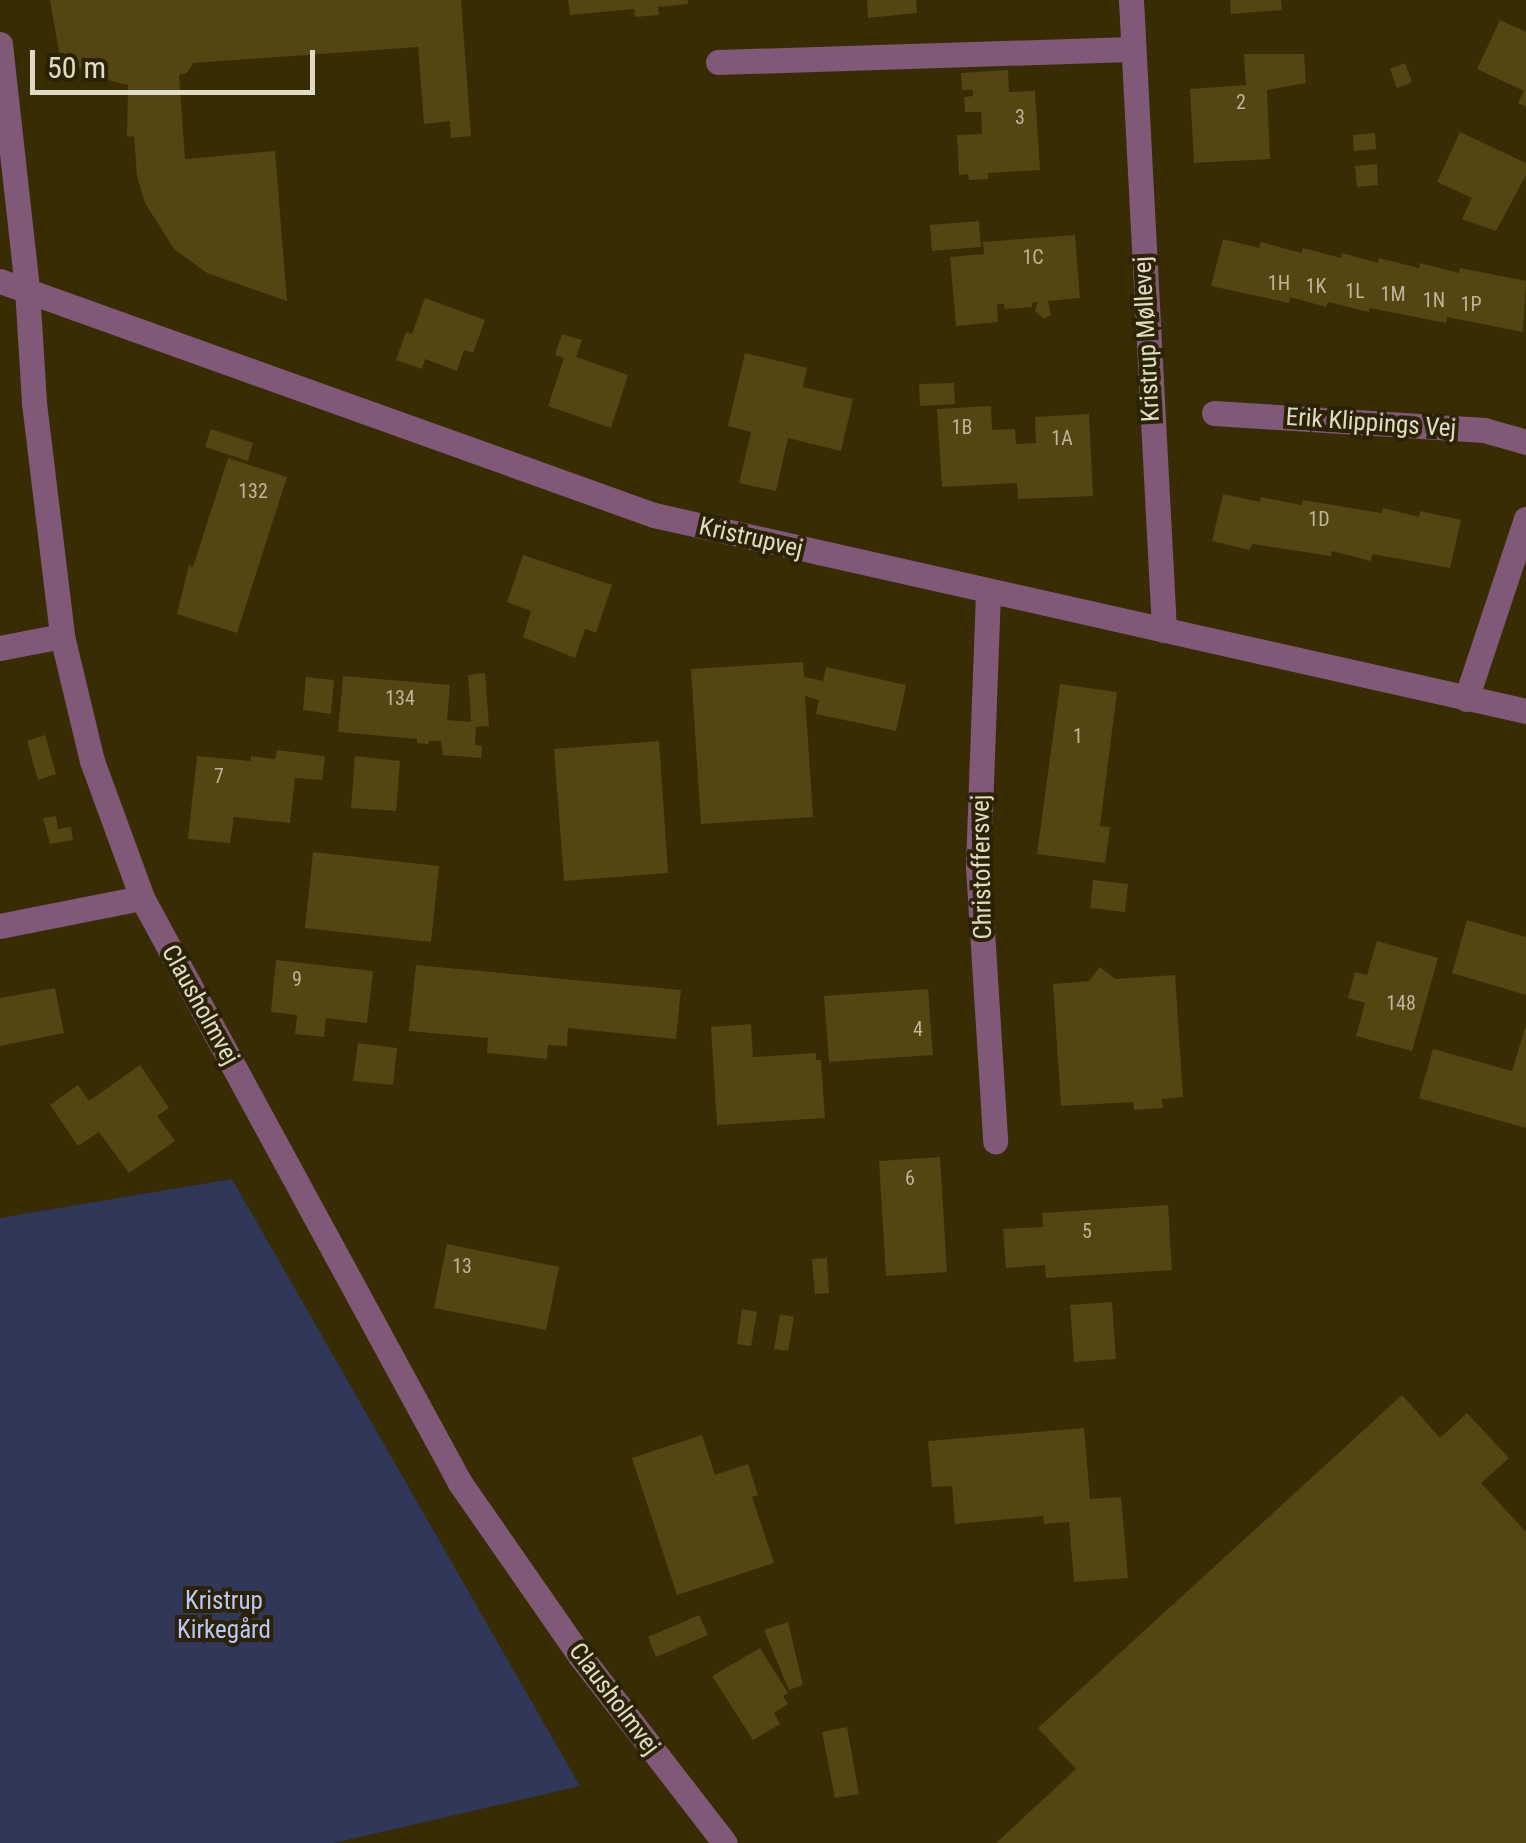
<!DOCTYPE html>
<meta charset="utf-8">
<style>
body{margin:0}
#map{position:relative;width:1526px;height:1843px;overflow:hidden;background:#372c02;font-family:"Roboto Condensed",sans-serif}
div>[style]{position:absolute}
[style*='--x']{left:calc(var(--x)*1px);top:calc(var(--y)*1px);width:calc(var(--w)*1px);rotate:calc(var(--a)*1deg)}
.green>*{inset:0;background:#303759}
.building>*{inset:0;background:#534613}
.minor>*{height:25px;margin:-12.5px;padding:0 12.5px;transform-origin:12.5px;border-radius:12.5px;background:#7f5977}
span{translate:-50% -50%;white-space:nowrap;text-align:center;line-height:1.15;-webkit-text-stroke:8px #2b2304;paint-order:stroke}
.number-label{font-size:20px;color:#beb698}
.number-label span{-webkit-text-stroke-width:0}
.street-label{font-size:25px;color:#e1dbc5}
.park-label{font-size:25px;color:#bbc8f9}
.scale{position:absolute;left:30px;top:50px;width:285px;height:45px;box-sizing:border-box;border:5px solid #e1dbc5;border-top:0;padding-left:12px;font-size:30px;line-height:35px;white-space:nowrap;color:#e1dbc5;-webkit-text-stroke:8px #2b2304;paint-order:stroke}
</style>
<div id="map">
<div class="green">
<div style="clip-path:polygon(232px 1179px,580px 1786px,334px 1843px,0 1843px,0 1218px)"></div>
</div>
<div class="building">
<div style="clip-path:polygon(50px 0,461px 0,471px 136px,451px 138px,450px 121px,424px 124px,418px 47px,193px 63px,187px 73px,179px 75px,185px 159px,275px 151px,287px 301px,207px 273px,174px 249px,145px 203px,137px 176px,134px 136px,127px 137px,128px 85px,90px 76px,59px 52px)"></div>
<div style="clip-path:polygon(568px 0,688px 0,688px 4px,658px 7px,659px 15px,635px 17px,634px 9px,570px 15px)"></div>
<div style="clip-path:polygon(867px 0,916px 0,917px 13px,868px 18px)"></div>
<div style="clip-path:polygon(1230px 0,1281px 0,1282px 10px,1231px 14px)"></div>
<div style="clip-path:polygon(1500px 20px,1526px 32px,1526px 107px,1518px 103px,1524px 91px,1477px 69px)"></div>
<div style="clip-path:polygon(1244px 54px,1304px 54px,1306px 83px,1267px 90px,1270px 159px,1194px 163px,1190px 89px,1246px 85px)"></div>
<div style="clip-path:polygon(1405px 63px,1412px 82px,1397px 88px,1390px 69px)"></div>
<div style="clip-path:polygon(1008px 70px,1009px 92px,1035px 91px,1040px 170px,988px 173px,988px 179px,969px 180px,968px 174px,959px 175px,957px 135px,982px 134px,981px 112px,965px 112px,964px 97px,973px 96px,973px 90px,962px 90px,961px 73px)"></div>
<div style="clip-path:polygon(1460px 132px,1526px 163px,1526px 175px,1496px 231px,1462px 219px,1472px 198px,1437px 182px)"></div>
<div style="clip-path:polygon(1375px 133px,1376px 149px,1354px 151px,1353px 135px)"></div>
<div style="clip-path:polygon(1377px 164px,1378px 185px,1357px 187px,1355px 166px)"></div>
<div style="clip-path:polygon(979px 221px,981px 247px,932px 251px,930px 225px)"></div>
<div style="clip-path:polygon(1075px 235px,1080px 298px,1048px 301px,1051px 315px,1044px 319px,1035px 311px,1038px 302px,1032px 303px,1032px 307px,1005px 309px,1004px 304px,997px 304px,998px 322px,956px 326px,950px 257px,984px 254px,983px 242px)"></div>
<div style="clip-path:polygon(1223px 239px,1259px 248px,1261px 242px,1301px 253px,1303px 248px,1341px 258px,1342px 253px,1378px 263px,1379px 258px,1419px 268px,1420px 263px,1459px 273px,1460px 268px,1526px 281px,1523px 332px,1447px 317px,1446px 323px,1370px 308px,1369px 312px,1328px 302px,1326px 307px,1290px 297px,1289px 303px,1211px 286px)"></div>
<div style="clip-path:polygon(425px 298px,485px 320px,473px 353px,464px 350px,457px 371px,425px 359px,422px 369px,396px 360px,406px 332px,412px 334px)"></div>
<div style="clip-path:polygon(562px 334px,582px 340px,576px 357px,628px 375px,611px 428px,548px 406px,564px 358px,555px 355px)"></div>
<div style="clip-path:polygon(745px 353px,807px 368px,803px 387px,853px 399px,841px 451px,788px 438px,776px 491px,739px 483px,751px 432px,728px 426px)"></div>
<div style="clip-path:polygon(954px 383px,955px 404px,920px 406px,919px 384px)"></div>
<div style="clip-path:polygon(991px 406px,992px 430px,1015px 429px,1016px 444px,1036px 443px,1035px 417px,1089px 414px,1093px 496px,1018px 499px,1017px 483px,942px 487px,937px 409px)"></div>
<div style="clip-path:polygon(211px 429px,253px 443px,248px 461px,205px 447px)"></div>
<div style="clip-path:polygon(228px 458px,287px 477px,237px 633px,177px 614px,189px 565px,193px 567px)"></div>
<div style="clip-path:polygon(1223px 494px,1260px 502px,1261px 497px,1301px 505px,1303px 500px,1381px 513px,1383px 508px,1419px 517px,1420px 511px,1461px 520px,1450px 568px,1372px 554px,1371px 561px,1332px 551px,1331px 556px,1252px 544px,1250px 550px,1212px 541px)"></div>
<div style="clip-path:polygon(523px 555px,612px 585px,596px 633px,585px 629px,575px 658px,523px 637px,531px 611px,507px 602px)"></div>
<div style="clip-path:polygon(803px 662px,804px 677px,823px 681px,826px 667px,906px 685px,896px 731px,816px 714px,819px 700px,805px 696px,813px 817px,701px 824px,691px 669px)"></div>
<div style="clip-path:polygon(485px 673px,489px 726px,476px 727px,475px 745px,482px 746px,481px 758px,443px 755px,441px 741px,429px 741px,428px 744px,417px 743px,417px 739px,338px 732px,343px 676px,450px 685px,447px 720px,471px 722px,468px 675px)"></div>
<div style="clip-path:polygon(306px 677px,334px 680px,331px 714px,303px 710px)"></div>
<div style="clip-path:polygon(1060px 684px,1117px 692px,1100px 826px,1110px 827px,1105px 863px,1037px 854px)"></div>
<div style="clip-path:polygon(45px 735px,56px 774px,38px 780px,27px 741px)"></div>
<div style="clip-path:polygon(659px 741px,668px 873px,564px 881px,554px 749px)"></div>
<div style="clip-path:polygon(277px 750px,325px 756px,322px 780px,295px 778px,290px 823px,234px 817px,230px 843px,188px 839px,197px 756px,251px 761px,251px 756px,275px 759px)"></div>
<div style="clip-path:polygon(355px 756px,400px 761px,396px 811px,351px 808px)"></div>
<div style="clip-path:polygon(56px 816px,58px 829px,71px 827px,73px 840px,50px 844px,43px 818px)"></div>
<div style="clip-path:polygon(313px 852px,439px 866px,431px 942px,305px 928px)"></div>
<div style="clip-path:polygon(1093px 880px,1128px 884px,1125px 912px,1090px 908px)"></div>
<div style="clip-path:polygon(1467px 920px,1526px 937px,1526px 995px,1452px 973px)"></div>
<div style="clip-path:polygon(1377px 941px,1438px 958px,1412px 1051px,1356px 1036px,1365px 1003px,1348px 998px,1355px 972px,1367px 975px)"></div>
<div style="clip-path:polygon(276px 960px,373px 971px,367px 1023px,326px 1018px,324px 1037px,295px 1034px,297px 1015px,271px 1012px)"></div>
<div style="clip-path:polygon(416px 965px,681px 990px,676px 1039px,568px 1028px,567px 1046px,548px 1045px,547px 1059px,487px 1053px,488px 1038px,409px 1031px)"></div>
<div style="clip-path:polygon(1100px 967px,1115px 979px,1175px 975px,1183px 1097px,1162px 1099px,1163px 1108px,1134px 1110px,1133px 1102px,1061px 1106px,1053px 984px,1089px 981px)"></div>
<div style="clip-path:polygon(55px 988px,64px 1033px,0 1046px,0 998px)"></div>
<div style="clip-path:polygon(928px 989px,933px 1055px,829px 1062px,824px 996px)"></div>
<div style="clip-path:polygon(751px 1024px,753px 1057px,816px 1053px,816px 1060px,821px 1060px,825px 1118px,717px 1125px,711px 1027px)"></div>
<div style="clip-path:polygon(1526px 1025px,1526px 1128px,1419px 1098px,1433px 1049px,1512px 1071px)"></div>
<div style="clip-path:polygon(358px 1043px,397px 1048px,393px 1085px,353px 1081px)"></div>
<div style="clip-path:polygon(140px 1065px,169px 1108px,157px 1116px,175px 1141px,129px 1173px,99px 1132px,78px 1146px,50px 1105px,78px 1085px,89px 1101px)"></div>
<div style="clip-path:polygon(940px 1157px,947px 1272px,886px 1276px,879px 1161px)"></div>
<div style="clip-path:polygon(1168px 1205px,1172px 1270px,1046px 1278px,1045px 1265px,1006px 1268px,1003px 1229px,1043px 1227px,1042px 1213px)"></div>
<div style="clip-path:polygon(447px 1244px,559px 1267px,546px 1330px,434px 1308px)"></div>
<div style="clip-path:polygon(827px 1258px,829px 1293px,815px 1294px,812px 1259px)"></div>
<div style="clip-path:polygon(1112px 1302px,1116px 1359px,1074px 1362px,1070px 1305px)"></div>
<div style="clip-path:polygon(742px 1309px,757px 1312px,751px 1346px,737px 1344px)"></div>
<div style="clip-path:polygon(780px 1314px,794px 1317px,788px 1351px,774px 1349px)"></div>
<div style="clip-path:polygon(1402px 1395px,1440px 1438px,1467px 1413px,1509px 1458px,1481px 1483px,1526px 1532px,1526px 1843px,996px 1843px,1076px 1769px,1038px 1728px)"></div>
<div style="clip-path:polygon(1084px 1428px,1090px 1499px,1121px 1497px,1128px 1578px,1074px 1582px,1069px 1522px,1044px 1524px,1043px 1516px,955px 1524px,952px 1486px,932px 1487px,928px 1441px)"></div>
<div style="clip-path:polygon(702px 1435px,715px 1475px,748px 1464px,758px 1495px,752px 1497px,774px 1563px,677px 1595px,632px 1458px)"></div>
<div style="clip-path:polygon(699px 1615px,708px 1635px,656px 1657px,648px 1637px)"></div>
<div style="clip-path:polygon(788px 1622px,803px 1685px,789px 1690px,764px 1630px)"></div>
<div style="clip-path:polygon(760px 1648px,788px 1693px,783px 1696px,788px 1704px,774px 1713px,780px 1724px,753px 1740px,712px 1676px)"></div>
<div style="clip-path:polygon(847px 1727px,859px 1794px,835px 1798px,822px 1732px)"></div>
</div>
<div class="minor">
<div style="--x:1131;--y:0;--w:631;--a:87"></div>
<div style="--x:0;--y:44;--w:245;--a:83.7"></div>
<div style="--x:27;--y:288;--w:115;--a:86.5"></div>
<div style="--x:34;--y:403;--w:235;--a:83.1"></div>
<div style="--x:62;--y:636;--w:129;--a:76.5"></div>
<div style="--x:92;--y:761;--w:146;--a:69.9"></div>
<div style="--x:142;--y:898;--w:666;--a:61.47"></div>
<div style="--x:460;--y:1483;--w:212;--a:55.2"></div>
<div style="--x:581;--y:1657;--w:235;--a:52.3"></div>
<div style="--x:718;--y:62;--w:413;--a:-1.8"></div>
<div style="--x:0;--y:281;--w:695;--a:19.69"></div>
<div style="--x:654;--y:515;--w:894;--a:12.67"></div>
<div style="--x:1214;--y:413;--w:271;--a:3.6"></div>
<div style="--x:1484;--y:430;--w:44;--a:15.9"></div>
<div style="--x:988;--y:592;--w:275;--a:92.1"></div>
<div style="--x:978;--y:867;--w:275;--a:86.4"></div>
<div style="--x:0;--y:648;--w:63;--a:-11"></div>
<div style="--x:1466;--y:699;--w:190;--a:-71.6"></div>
<div style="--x:0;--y:926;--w:145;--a:-11.2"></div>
</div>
<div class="number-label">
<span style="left:1241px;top:102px">2</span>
<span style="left:1020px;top:117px">3</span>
<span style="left:1033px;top:257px">1C</span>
<span style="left:1279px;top:283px">1H</span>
<span style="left:1316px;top:286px">1K</span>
<span style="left:1355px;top:291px">1L</span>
<span style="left:1393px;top:294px">1M</span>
<span style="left:1434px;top:300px">1N</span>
<span style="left:1471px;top:304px">1P</span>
<span style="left:962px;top:427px">1B</span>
<span style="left:1062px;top:438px">1A</span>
<span style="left:253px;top:491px">132</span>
<span style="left:1319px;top:519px">1D</span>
<span style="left:400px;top:698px">134</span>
<span style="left:1078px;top:736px">1</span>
<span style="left:219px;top:776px">7</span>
<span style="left:297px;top:979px">9</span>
<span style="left:1401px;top:1003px">148</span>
<span style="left:918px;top:1029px">4</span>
<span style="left:910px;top:1178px">6</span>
<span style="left:1087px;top:1231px">5</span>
<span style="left:462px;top:1266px">13</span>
</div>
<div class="street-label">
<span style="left:1147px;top:339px;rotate:-93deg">Kristrup Møllevej</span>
<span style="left:1371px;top:423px;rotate:4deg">Erik Klippings Vej</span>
<span style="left:751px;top:538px;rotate:13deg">Kristrupvej</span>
<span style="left:982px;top:867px;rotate:-91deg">Christoffersvej</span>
<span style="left:200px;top:1005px;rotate:61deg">Clausholmvej</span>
<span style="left:614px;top:1699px;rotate:53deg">Clausholmvej</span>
</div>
<div class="park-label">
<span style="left:224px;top:1616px">Kristrup<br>Kirkegård</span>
</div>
<div class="scale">50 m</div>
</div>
